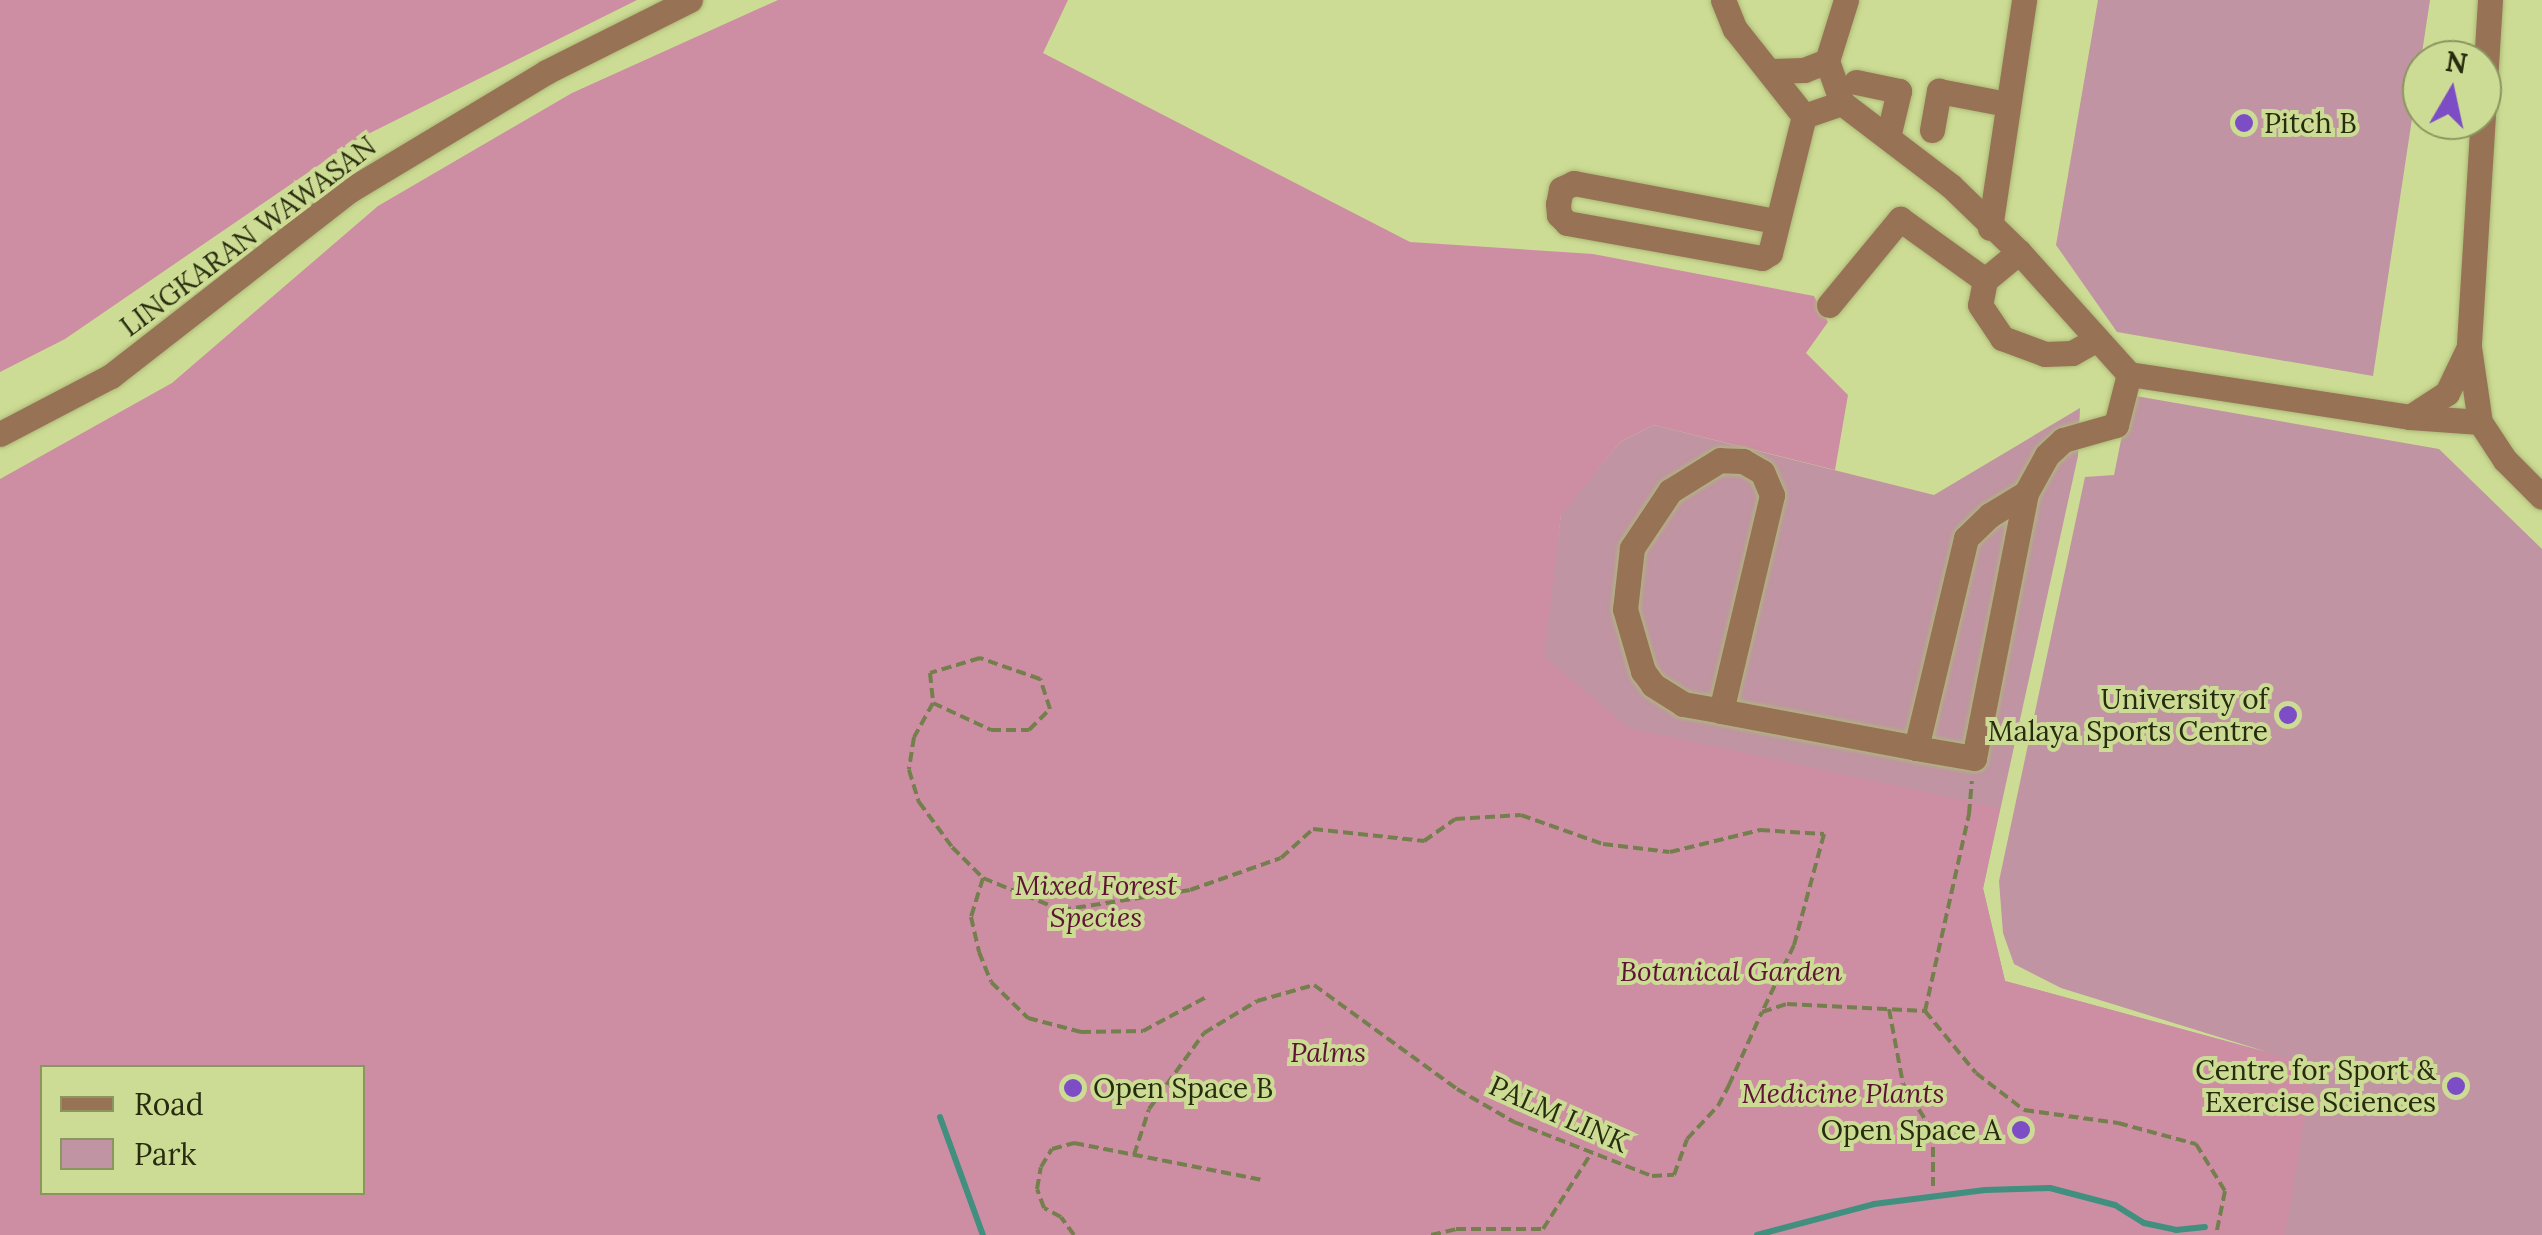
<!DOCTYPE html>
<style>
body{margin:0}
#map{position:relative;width:2542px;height:1235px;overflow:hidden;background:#cddc94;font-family:Lora,serif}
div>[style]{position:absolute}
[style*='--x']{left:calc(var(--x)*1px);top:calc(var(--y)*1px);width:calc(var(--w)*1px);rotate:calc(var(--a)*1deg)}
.green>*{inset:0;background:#c094a2}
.forest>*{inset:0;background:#cd8da3}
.stream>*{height:6px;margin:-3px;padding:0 3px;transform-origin:3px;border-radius:3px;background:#408f7f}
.path>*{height:4px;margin-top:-2px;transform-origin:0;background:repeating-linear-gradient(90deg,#757f4e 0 10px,transparent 0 15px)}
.roads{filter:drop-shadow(0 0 2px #acb979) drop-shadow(0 0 2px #acb979)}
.minor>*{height:25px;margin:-12.5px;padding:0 12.5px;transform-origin:12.5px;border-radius:12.5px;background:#987255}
.dots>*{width:28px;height:28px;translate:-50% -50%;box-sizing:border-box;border:5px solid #cddc94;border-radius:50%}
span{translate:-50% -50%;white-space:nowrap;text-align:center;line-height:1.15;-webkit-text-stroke:8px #cddc94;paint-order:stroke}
.poi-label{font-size:28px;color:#272c0f}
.left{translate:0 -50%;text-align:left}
.right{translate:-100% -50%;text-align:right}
.street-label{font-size:28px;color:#272c0f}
.park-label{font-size:28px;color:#5f1335;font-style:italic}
.legend{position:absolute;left:40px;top:1065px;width:325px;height:130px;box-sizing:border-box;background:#cddc94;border:2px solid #8b965f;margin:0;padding:12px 18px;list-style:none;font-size:30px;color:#272c0f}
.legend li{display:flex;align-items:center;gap:20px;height:50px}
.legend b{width:50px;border:2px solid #8b965f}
.north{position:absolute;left:2402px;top:40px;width:100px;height:100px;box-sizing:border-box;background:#cddc94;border:2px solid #8b965f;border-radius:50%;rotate:9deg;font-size:28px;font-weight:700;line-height:40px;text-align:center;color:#272c0f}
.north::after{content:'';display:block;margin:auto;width:35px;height:45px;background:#7c4dc5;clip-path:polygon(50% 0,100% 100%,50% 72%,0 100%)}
</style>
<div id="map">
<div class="green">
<div style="clip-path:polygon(2098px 0,2430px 0,2373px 376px,2117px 332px,2056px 245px)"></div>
<div style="clip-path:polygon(2130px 395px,2439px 449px,2542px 549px,2542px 1235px,953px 1235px,1626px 728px,1543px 657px,1561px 514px,1620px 442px,1654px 425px,1934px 495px,2080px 408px,2078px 456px,1983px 888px,2005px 981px,2267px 1052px,2061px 988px,2014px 964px,2003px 933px,1999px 881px,2085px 477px,2114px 475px)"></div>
</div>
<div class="forest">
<div style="clip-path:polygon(0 0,637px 0,354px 141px,65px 339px,0 372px)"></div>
<div style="clip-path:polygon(evenodd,778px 0,1068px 0,1043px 53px,1410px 242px,1593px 254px,1814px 296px,1828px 322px,1806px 353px,1848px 395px,1835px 470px,1654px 425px,1620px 442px,1561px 515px,1544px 657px,1629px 728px,2000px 808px,1983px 889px,2005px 981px,2313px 1065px,2285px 1235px,0 1235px,0 479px,172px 383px,378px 206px,572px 93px,778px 0,42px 1068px,362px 1068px,362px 1192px,42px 1192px,42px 1068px)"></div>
</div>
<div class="stream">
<div style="--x:940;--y:1117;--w:126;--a:70"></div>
<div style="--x:1757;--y:1235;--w:121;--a:-14.8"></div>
<div style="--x:1874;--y:1204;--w:112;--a:-7.2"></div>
<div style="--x:1985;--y:1190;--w:65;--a:-1.8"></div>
<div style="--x:2050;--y:1188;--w:67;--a:14.7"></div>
<div style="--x:2115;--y:1205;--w:34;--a:32"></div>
<div style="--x:2144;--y:1223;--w:33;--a:12"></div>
<div style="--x:2176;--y:1230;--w:29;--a:-6"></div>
</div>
<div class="path">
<div style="--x:933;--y:703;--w:64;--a:25"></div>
<div style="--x:991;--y:730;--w:38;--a:0"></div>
<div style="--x:1029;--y:730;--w:30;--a:-45"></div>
<div style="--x:1050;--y:709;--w:32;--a:-108"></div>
<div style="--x:1040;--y:679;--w:64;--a:-160.7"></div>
<div style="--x:980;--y:658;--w:52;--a:163.3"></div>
<div style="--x:930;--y:673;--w:30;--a:84"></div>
<div style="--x:933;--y:703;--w:39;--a:119"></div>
<div style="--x:914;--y:737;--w:33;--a:99"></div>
<div style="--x:909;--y:770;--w:34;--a:73"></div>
<div style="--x:919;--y:802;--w:56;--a:53.7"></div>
<div style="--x:952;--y:847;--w:44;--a:45"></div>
<div style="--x:983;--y:878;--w:84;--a:22.3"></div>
<div style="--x:1061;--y:910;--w:131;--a:-8.8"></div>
<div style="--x:1190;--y:890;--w:96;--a:-19.4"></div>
<div style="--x:1281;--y:858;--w:43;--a:-42.2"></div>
<div style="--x:1313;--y:829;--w:112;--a:6.2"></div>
<div style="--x:1424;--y:841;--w:38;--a:-35"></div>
<div style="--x:1455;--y:819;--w:66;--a:-3.5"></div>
<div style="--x:1521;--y:815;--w:87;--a:19.5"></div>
<div style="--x:1603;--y:844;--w:67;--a:6.8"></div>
<div style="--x:1670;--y:852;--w:93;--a:-13.7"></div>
<div style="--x:1760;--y:830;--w:64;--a:3.6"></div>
<div style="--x:1824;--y:834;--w:115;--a:105.1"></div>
<div style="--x:1794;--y:945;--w:74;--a:115.5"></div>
<div style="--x:983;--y:878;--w:41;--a:107.1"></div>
<div style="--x:971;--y:917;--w:36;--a:77"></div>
<div style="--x:979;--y:952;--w:32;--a:68"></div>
<div style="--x:991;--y:982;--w:52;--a:44.2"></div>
<div style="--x:1028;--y:1018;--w:55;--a:14.8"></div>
<div style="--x:1081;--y:1032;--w:62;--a:-0.9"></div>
<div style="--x:1143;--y:1031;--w:74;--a:-28.3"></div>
<div style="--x:1889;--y:1009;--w:76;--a:79.4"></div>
<div style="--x:1903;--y:1084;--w:57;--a:58"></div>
<div style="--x:1933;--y:1132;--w:54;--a:90"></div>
<div style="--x:1925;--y:1011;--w:80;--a:50.6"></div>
<div style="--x:1976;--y:1073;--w:61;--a:37.6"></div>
<div style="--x:2024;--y:1110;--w:95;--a:7.9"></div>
<div style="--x:2118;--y:1123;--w:81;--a:15.1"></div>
<div style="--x:2196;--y:1144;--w:55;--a:58.3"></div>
<div style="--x:2225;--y:1191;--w:45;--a:101.6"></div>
<div style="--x:1925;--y:1011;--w:202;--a:-77.4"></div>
<div style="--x:1969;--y:814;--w:33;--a:-85"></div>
<div style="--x:1134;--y:1155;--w:48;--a:-71.9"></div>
<div style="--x:1149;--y:1109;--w:94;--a:-54.1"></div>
<div style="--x:1204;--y:1033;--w:62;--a:-31.1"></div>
<div style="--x:1257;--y:1001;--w:59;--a:-15.7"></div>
<div style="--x:1314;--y:985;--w:177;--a:36"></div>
<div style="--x:1457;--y:1089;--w:66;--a:30.1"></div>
<div style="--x:1514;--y:1122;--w:148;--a:21.4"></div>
<div style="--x:1652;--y:1176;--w:22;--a:-3"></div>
<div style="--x:1674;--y:1175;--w:38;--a:-70"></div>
<div style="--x:1687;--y:1139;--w:45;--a:-46.8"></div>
<div style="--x:1718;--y:1106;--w:24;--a:-62"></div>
<div style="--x:1729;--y:1085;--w:80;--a:-65.7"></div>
<div style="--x:1762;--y:1012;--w:26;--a:-18"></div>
<div style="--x:1787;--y:1004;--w:138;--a:2.9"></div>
<div style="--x:1074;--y:1235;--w:22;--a:-126"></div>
<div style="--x:1061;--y:1217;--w:19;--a:-152"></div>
<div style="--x:1044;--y:1208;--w:20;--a:-110"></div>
<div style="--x:1037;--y:1189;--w:22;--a:-80"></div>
<div style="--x:1041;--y:1167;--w:21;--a:-59"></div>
<div style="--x:1052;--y:1149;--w:23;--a:-15"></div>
<div style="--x:1074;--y:1143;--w:192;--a:11.1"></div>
<div style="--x:1431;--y:1235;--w:26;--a:-13"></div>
<div style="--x:1456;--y:1229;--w:87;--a:0"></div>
<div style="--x:1543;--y:1229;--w:91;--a:-57.5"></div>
</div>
<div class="roads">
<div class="minor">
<div style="--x:1723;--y:0;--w:31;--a:68"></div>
<div style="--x:1735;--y:29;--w:111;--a:51.6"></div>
<div style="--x:1804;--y:116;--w:40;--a:-18.9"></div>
<div style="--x:1846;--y:0;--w:64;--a:107.3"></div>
<div style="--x:1827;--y:61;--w:45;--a:70.3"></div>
<div style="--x:1842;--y:103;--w:137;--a:37.3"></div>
<div style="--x:1951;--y:186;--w:95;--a:44.1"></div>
<div style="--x:2019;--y:252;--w:164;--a:48"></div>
<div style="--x:2129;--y:374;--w:284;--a:8.7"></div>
<div style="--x:2410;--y:417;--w:70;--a:4.1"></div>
<div style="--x:2490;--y:0;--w:348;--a:93.5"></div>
<div style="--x:2469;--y:347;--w:76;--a:81.7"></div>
<div style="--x:2480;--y:422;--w:45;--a:56.7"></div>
<div style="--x:2505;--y:460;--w:52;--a:45"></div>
<div style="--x:1772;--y:71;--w:32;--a:-2"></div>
<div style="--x:1804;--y:70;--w:25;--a:-21"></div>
<div style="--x:1856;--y:82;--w:44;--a:11.8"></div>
<div style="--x:1899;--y:91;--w:47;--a:103.4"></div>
<div style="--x:1932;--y:130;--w:40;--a:-80"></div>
<div style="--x:1939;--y:91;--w:69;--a:10.8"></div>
<div style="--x:1775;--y:221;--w:205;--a:-169.3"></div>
<div style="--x:1574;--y:183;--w:14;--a:155"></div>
<div style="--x:1561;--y:189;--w:15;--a:101"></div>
<div style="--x:1558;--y:204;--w:11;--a:85"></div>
<div style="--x:1559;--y:215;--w:11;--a:45"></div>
<div style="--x:1567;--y:223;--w:198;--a:10.2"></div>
<div style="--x:1762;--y:258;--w:9;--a:-32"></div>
<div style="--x:1770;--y:253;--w:141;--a:-76.1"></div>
<div style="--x:1990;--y:228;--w:231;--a:-81.5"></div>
<div style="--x:2019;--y:252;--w:44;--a:140.5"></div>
<div style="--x:1985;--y:280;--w:25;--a:101"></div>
<div style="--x:1980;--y:305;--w:40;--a:56"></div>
<div style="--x:2002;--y:338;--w:46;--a:20.4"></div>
<div style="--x:2045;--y:354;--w:27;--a:-2"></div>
<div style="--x:2072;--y:353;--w:26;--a:-29"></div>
<div style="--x:1829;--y:305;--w:112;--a:-50.5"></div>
<div style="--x:1900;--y:219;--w:105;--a:35.7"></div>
<div style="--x:2410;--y:417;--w:44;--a:-33"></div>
<div style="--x:2447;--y:393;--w:51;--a:-64.4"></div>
<div style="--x:0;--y:434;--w:125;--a:-27.6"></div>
<div style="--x:111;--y:376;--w:303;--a:-37.9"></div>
<div style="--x:350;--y:190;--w:229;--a:-31"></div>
<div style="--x:546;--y:72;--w:161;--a:-26.6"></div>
<div style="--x:2026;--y:493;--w:270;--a:101.1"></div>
<div style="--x:1974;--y:758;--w:59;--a:-170.2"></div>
<div style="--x:1916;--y:748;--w:216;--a:-76.6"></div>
<div style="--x:1966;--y:538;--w:33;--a:-44"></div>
<div style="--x:1990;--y:515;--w:42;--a:-31.4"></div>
<div style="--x:2026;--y:493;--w:43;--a:-61.1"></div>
<div style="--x:2047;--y:455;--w:22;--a:-43"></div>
<div style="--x:2063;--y:440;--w:55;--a:-15.8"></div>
<div style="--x:2116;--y:425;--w:53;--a:-75.7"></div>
<div style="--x:1721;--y:711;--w:222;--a:-76.7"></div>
<div style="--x:1772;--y:495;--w:25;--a:-113"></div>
<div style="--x:1762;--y:472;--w:22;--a:-150"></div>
<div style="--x:1743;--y:461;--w:23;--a:-178"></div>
<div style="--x:1720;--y:460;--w:59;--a:148.2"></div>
<div style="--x:1670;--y:491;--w:69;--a:123.7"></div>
<div style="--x:1632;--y:548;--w:61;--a:96.5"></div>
<div style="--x:1625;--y:609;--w:65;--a:73.8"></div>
<div style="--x:1643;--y:671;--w:17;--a:54"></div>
<div style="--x:1653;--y:685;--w:36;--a:32"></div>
<div style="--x:1683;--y:704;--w:39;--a:10"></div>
<div style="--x:1721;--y:711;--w:198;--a:10.7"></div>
</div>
</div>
<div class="dots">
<div style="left:2244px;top:123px;background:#7c4dc5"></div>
<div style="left:2288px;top:715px;background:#7c4dc5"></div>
<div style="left:2456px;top:1086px;background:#7c4dc5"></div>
<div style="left:1073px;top:1088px;background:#7c4dc5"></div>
<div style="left:2021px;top:1130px;background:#7c4dc5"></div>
</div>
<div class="poi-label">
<span class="left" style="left:2264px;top:123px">Pitch B</span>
<span class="right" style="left:2268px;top:715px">University of<br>Malaya Sports Centre</span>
<span class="right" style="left:2436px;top:1086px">Centre for Sport &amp;<br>Exercise Sciences</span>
<span class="left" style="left:1093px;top:1088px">Open Space B</span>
<span class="right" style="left:2001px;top:1130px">Open Space A</span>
</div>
<div class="street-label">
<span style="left:248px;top:236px;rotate:-37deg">LINGKARAN WAWASAN</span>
<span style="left:1559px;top:1114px;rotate:24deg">PALM LINK</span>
</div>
<div class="park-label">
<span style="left:1096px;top:901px">Mixed Forest<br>Species</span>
<span style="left:1731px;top:971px">Botanical Garden</span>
<span style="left:1328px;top:1052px">Palms</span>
<span style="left:1843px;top:1093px">Medicine Plants</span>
</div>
<ul class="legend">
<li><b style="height:12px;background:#987255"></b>Road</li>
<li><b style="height:28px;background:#c094a2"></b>Park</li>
</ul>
<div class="north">N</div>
</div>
